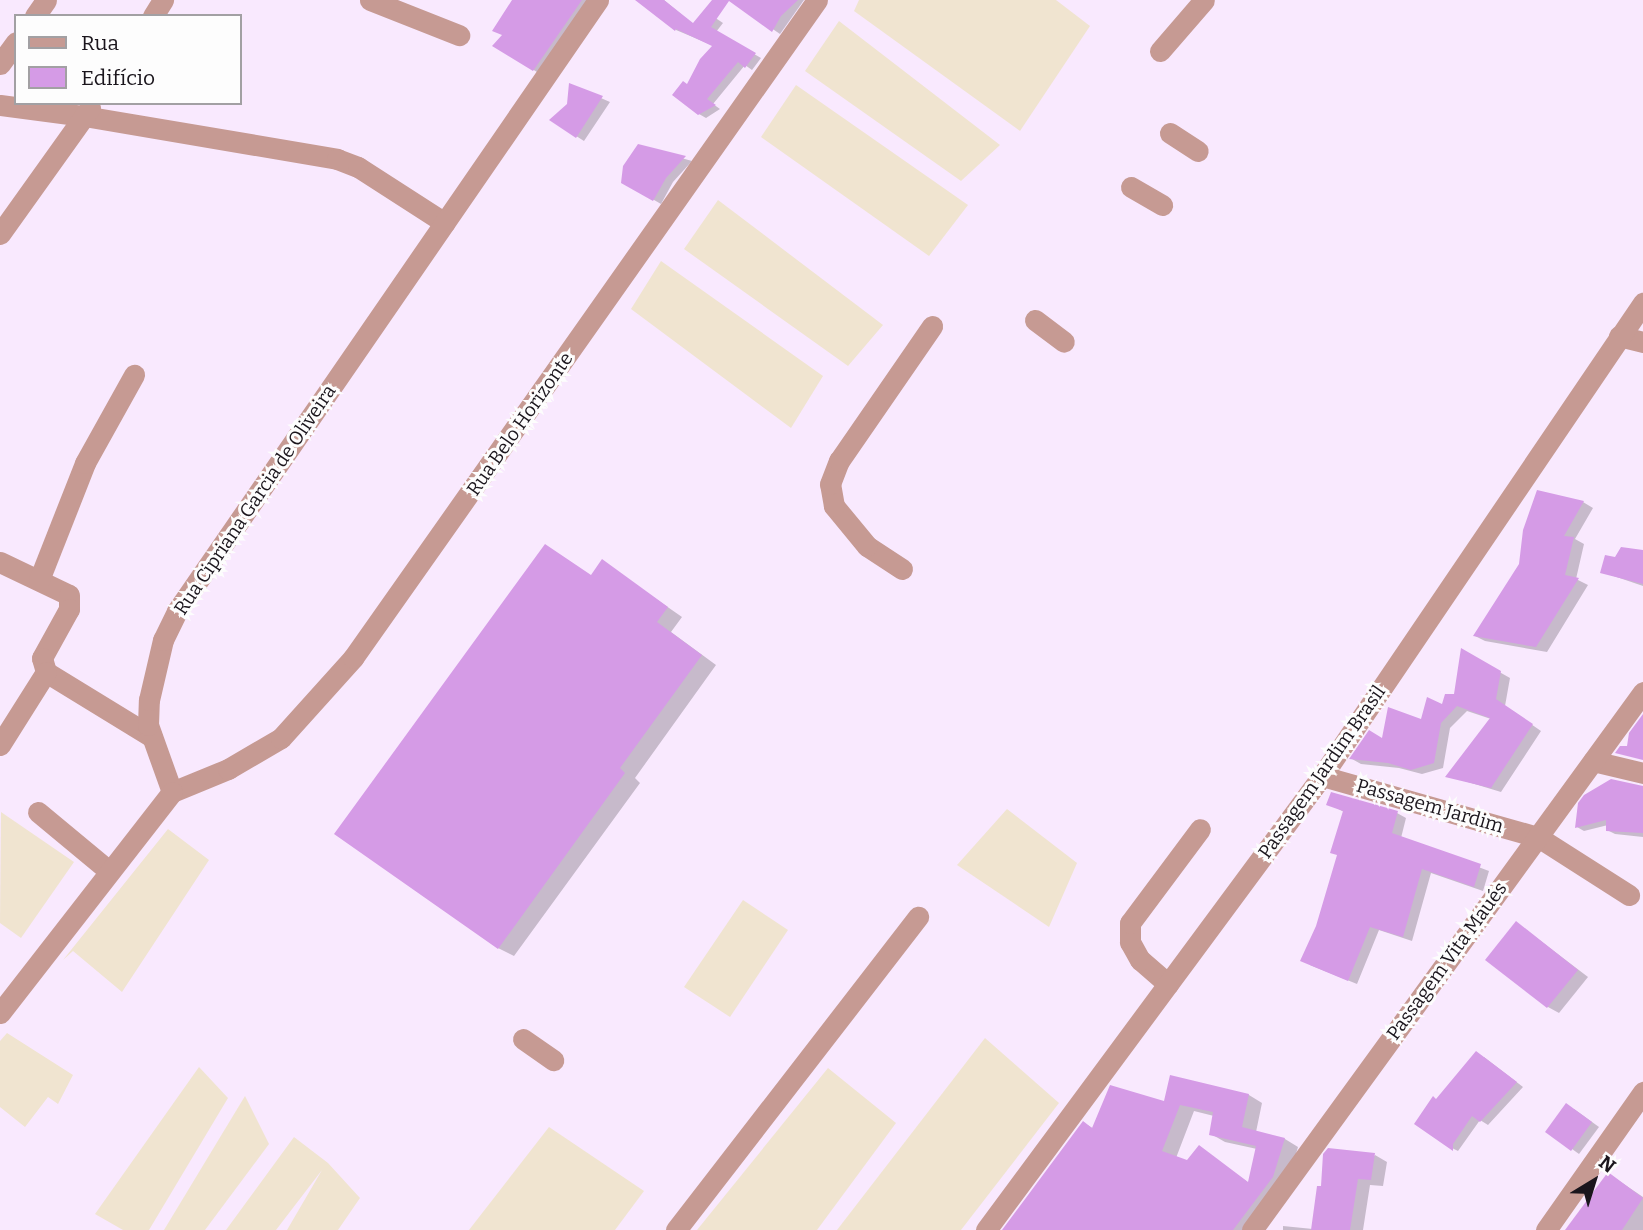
<!DOCTYPE html>
<meta charset="utf-8">
<style>
body{margin:0}
#map{position:relative;width:1643px;height:1230px;overflow:hidden;background:#f9e9fe;font-family:Bitter,serif}
div>[style]{position:absolute}
[style*='--x']{left:calc(var(--x)*1px);top:calc(var(--y)*1px);width:calc(var(--w)*1px);rotate:calc(var(--a)*1deg)}
.industrial>*{inset:0;background:#f0e4d0}
.shadow>*{inset:0;background:#0003}
.building>*{inset:0;background:#d59be6}
.minor>*{height:21px;margin:-10.5px;padding:0 10.5px;transform-origin:10.5px;border-radius:10.5px;background:#c69a93}
span{translate:-50% -50%;white-space:nowrap;text-align:center;line-height:1.15;-webkit-text-stroke:6px #fdfdfd;paint-order:stroke}
.street-label{font-size:19px;color:#1a151c}
.legend{position:absolute;left:14px;top:14px;width:228px;height:91px;box-sizing:border-box;background:#fdfdfd;border:2px solid #a2a0a3;margin:0;padding:9px 12px;list-style:none;font-size:21px;color:#1a151c}
.legend li{display:flex;align-items:center;gap:14px;height:35px}
.legend b{width:35px;border:2px solid #a2a0a3}
.north{position:absolute;left:1559px;top:1146px;width:70px;height:70px;-webkit-text-stroke:5px #fdfdfd;paint-order:stroke;rotate:38deg;font-size:19px;font-weight:700;line-height:28px;text-align:center;color:#1a151c}
.north::after{content:'';display:block;margin:auto;width:24px;height:32px;background:#1a151c;clip-path:polygon(50% 0,100% 100%,50% 72%,0 100%)}
</style>
<div id="map">
<div class="industrial">
<div style="clip-path:polygon(859px 0,1056px 0,1090px 26px,1020px 131px,854px 11px)"></div>
<div style="clip-path:polygon(839px 21px,1000px 145px,961px 181px,805px 71px)"></div>
<div style="clip-path:polygon(796px 85px,968px 205px,929px 256px,761px 137px)"></div>
<div style="clip-path:polygon(718px 200px,883px 325px,848px 366px,684px 249px)"></div>
<div style="clip-path:polygon(661px 261px,823px 376px,791px 428px,631px 309px)"></div>
<div style="clip-path:polygon(1007px 809px,1077px 863px,1049px 927px,957px 865px)"></div>
<div style="clip-path:polygon(1px 812px,74px 862px,21px 938px,0 923px)"></div>
<div style="clip-path:polygon(168px 829px,209px 860px,122px 992px,73px 951px,63px 960px)"></div>
<div style="clip-path:polygon(743px 900px,788px 930px,730px 1017px,684px 987px)"></div>
<div style="clip-path:polygon(7px 1033px,73px 1075px,58px 1104px,48px 1097px,25px 1127px,0 1107px,0 1041px)"></div>
<div style="clip-path:polygon(985px 1038px,1059px 1103px,961px 1230px,837px 1230px)"></div>
<div style="clip-path:polygon(199px 1067px,228px 1098px,149px 1230px,123px 1230px,95px 1214px)"></div>
<div style="clip-path:polygon(828px 1068px,896px 1123px,817px 1230px,697px 1230px)"></div>
<div style="clip-path:polygon(245px 1096px,269px 1144px,205px 1230px,164px 1230px)"></div>
<div style="clip-path:polygon(549px 1127px,644px 1191px,615px 1230px,469px 1230px)"></div>
<div style="clip-path:polygon(294px 1137px,328px 1163px,360px 1198px,338px 1230px,287px 1230px,322px 1170px,276px 1230px,226px 1230px)"></div>
</div>
<div class="shadow">
<div style="clip-path:polygon(520px 0,594px 0,540px 74px,495px 45px,504px 35px)"></div>
<div style="clip-path:polygon(645px 0,664px 0,694px 25px,711px 15px,723px 23px,716px 32px,761px 58px,752px 70px,745px 65px,713px 104px,720px 109px,706px 118px,699px 114px,688px 86px,714px 46px,676px 30px)"></div>
<div style="clip-path:polygon(804px 0,780px 34px,732px 1px,732px 0)"></div>
<div style="clip-path:polygon(571px 85px,610px 102px,584px 141px,551px 120px,568px 105px)"></div>
<div style="clip-path:polygon(639px 146px,692px 161px,673px 182px,661px 204px,623px 182px)"></div>
<div style="clip-path:polygon(1583px 502px,1593px 508px,1575px 539px,1584px 544px,1576px 579px,1588px 585px,1547px 652px,1485px 641px,1475px 636px)"></div>
<div style="clip-path:polygon(1643px 552px,1643px 586px,1602px 572px,1616px 559px)"></div>
<div style="clip-path:polygon(603px 562px,682px 617px,671px 632px,716px 665px,635px 778px,640px 783px,514px 956px,498px 948px,593px 576px)"></div>
<div style="clip-path:polygon(1462px 651px,1510px 678px,1505px 706px,1541px 731px,1501px 792px,1448px 776px,1491px 719px,1467px 711px,1450px 728px,1443px 768px,1422px 774px,1399px 768px,1361px 764px,1352px 759px,1422px 721px,1455px 696px)"></div>
<div style="clip-path:polygon(1643px 787px,1643px 837px,1615px 834px,1607px 830px,1608px 825px,1584px 831px,1577px 827px)"></div>
<div style="clip-path:polygon(1329px 804px,1397px 813px,1406px 818px,1401px 838px,1489px 871px,1483px 891px,1431px 873px,1412px 941px,1379px 930px,1357px 984px,1310px 965px,1338px 856px,1344px 812px)"></div>
<div style="clip-path:polygon(1517px 923px,1588px 977px,1559px 1013px,1548px 1007px)"></div>
<div style="clip-path:polygon(1484px 1057px,1523px 1087px,1488px 1125px,1480px 1120px,1458px 1151px,1450px 1147px,1437px 1101px)"></div>
<div style="clip-path:polygon(evenodd,1172px 1077px,1249px 1095px,1262px 1103px,1256px 1132px,1285px 1139px,1298px 1147px,1287px 1184px,1252px 1230px,1004px 1230px,1084px 1123px,1094px 1129px,1166px 1103px,1172px 1077px,1194px 1111px,1214px 1116px,1211px 1134px,1225px 1142px,1257px 1149px,1249px 1183px,1202px 1150px,1188px 1162px,1176px 1158px,1194px 1111px)"></div>
<div style="clip-path:polygon(1574px 1109px,1599px 1127px,1579px 1154px,1547px 1131px)"></div>
<div style="clip-path:polygon(1375px 1155px,1387px 1162px,1383px 1186px,1370px 1185px,1363px 1230px,1283px 1230px,1283px 1226px,1313px 1229px)"></div>
<div style="clip-path:polygon(1609px 1174px,1643px 1197px,1643px 1230px,1567px 1230px)"></div>
</div>
<div class="building">
<div style="clip-path:polygon(512px 0,582px 0,533px 71px,492px 46px,502px 35px,492px 31px)"></div>
<div style="clip-path:polygon(635px 0,664px 0,693px 23px,712px 0,798px 0,781px 16px,772px 32px,729px 1px,711px 27px,756px 53px,745px 68px,738px 62px,707px 99px,716px 105px,698px 115px,672px 95px,683px 81px,687px 84px,700px 59px,712px 46px,676px 29px,675px 31px)"></div>
<div style="clip-path:polygon(569px 83px,603px 96px,576px 138px,549px 120px,567px 104px)"></div>
<div style="clip-path:polygon(638px 144px,686px 156px,666px 178px,653px 201px,621px 183px,623px 166px)"></div>
<div style="clip-path:polygon(1537px 490px,1584px 501px,1564px 536px,1574px 537px,1565px 575px,1579px 578px,1536px 647px,1473px 636px,1519px 564px,1523px 530px)"></div>
<div style="clip-path:polygon(545px 544px,591px 575px,602px 559px,668px 607px,657px 622px,702px 655px,620px 768px,625px 773px,498px 949px,334px 834px)"></div>
<div style="clip-path:polygon(1621px 547px,1643px 550px,1643px 584px,1600px 573px,1605px 555px,1615px 557px)"></div>
<div style="clip-path:polygon(1461px 648px,1501px 671px,1496px 699px,1533px 724px,1491px 788px,1445px 777px,1490px 718px,1457px 706px,1441px 723px,1434px 763px,1411px 770px,1388px 763px,1349px 759px,1369px 730px,1382px 738px,1388px 707px,1421px 719px,1427px 697px,1442px 704px,1445px 694px,1454px 694px)"></div>
<div style="clip-path:polygon(1643px 714px,1643px 760px,1615px 753px,1620px 746px,1627px 746px,1629px 733px)"></div>
<div style="clip-path:polygon(1611px 779px,1643px 786px,1643px 833px,1606px 831px,1606px 820px,1575px 828px,1578px 803px,1584px 795px)"></div>
<div style="clip-path:polygon(1331px 792px,1398px 811px,1392px 833px,1481px 864px,1474px 887px,1422px 869px,1403px 937px,1370px 927px,1348px 981px,1300px 961px,1316px 926px,1337px 855px,1330px 853px,1343px 811px,1326px 805px)"></div>
<div style="clip-path:polygon(1516px 921px,1578px 970px,1547px 1008px,1485px 960px)"></div>
<div style="clip-path:polygon(1476px 1051px,1517px 1082px,1480px 1122px,1472px 1116px,1453px 1144px,1453px 1151px,1414px 1124px,1433px 1096px,1436px 1099px)"></div>
<div style="clip-path:polygon(evenodd,1170px 1075px,1249px 1094px,1242px 1127px,1285px 1138px,1273px 1177px,1233px 1230px,1002px 1230px,1083px 1121px,1092px 1128px,1110px 1085px,1164px 1101px,1170px 1075px,1180px 1105px,1213px 1112px,1209px 1135px,1256px 1146px,1248px 1182px,1199px 1145px,1187px 1160px,1162px 1151px,1180px 1105px)"></div>
<div style="clip-path:polygon(1566px 1103px,1592px 1122px,1571px 1151px,1545px 1132px)"></div>
<div style="clip-path:polygon(1328px 1148px,1375px 1153px,1371px 1180px,1358px 1179px,1350px 1230px,1311px 1230px,1317px 1186px,1321px 1186px,1323px 1154px)"></div>
<div style="clip-path:polygon(1608px 1172px,1643px 1198px,1622px 1230px,1565px 1230px)"></div>
</div>
<div class="minor">
<div style="--x:370;--y:0;--w:96;--a:21.5"></div>
<div style="--x:35;--y:16;--w:19;--a:-55"></div>
<div style="--x:153;--y:16;--w:19;--a:-58"></div>
<div style="--x:1160;--y:51;--w:67;--a:-49.2"></div>
<div style="--x:0;--y:64;--w:27;--a:-54"></div>
<div style="--x:0;--y:105;--w:85;--a:7.5"></div>
<div style="--x:84;--y:116;--w:257;--a:9.6"></div>
<div style="--x:337;--y:159;--w:22;--a:21"></div>
<div style="--x:358;--y:167;--w:103;--a:32.8"></div>
<div style="--x:1170;--y:133;--w:33;--a:33"></div>
<div style="--x:1131;--y:187;--w:36;--a:30"></div>
<div style="--x:0;--y:234;--w:155;--a:-54.5"></div>
<div style="--x:1035;--y:320;--w:36;--a:37"></div>
<div style="--x:1619;--y:336;--w:25;--a:14"></div>
<div style="--x:0;--y:562;--w:76;--a:25.6"></div>
<div style="--x:69;--y:595;--w:14;--a:90"></div>
<div style="--x:69;--y:609;--w:56;--a:118.9"></div>
<div style="--x:42;--y:658;--w:15;--a:74"></div>
<div style="--x:46;--y:672;--w:124;--a:31.5"></div>
<div style="--x:902;--y:569;--w:42;--a:-146.7"></div>
<div style="--x:867;--y:546;--w:52;--a:-129.5"></div>
<div style="--x:834;--y:506;--w:22;--a:-100"></div>
<div style="--x:830;--y:484;--w:25;--a:-69"></div>
<div style="--x:839;--y:461;--w:164;--a:-55.4"></div>
<div style="--x:39;--y:580;--w:126;--a:-68.5"></div>
<div style="--x:85;--y:463;--w:101;--a:-60.9"></div>
<div style="--x:0;--y:745;--w:86;--a:-57.8"></div>
<div style="--x:1593;--y:761;--w:51;--a:13.5"></div>
<div style="--x:1322;--y:776;--w:224;--a:15.8"></div>
<div style="--x:1538;--y:837;--w:108;--a:32.5"></div>
<div style="--x:172;--y:792;--w:61;--a:-22.3"></div>
<div style="--x:228;--y:769;--w:61;--a:-30.3"></div>
<div style="--x:281;--y:738;--w:108;--a:-48"></div>
<div style="--x:353;--y:658;--w:805;--a:-54.81"></div>
<div style="--x:172;--y:792;--w:71;--a:-109.7"></div>
<div style="--x:148;--y:725;--w:25;--a:-88"></div>
<div style="--x:149;--y:700;--w:62;--a:-76.9"></div>
<div style="--x:163;--y:640;--w:32;--a:-64"></div>
<div style="--x:177;--y:611;--w:742;--a:-55.43"></div>
<div style="--x:38;--y:812;--w:92;--a:39.7"></div>
<div style="--x:1168;--y:984;--w:37;--a:-139"></div>
<div style="--x:1140;--y:960;--w:21;--a:-119"></div>
<div style="--x:1130;--y:942;--w:19;--a:-90"></div>
<div style="--x:1130;--y:923;--w:117;--a:-53.3"></div>
<div style="--x:0;--y:1013;--w:280;--a:-52.1"></div>
<div style="--x:523;--y:1039;--w:37;--a:35"></div>
<div style="--x:676;--y:1230;--w:396;--a:-52.3"></div>
<div style="--x:986;--y:1230;--w:565;--a:-53.5"></div>
<div style="--x:1322;--y:776;--w:572;--a:-55.84"></div>
<div style="--x:1252;--y:1230;--w:665;--a:-53.99"></div>
<div style="--x:1546;--y:1230;--w:169;--a:-54.9"></div>
</div>
<div class="street-label">
<span style="left:520px;top:424px;rotate:-55deg">Rua Belo Horizonte</span>
<span style="left:255px;top:500px;rotate:-56deg">Rua Cipriana Garcia de Oliveira</span>
<span style="left:1322px;top:772px;rotate:-55deg">Passagem Jardim Brasil</span>
<span style="left:1430px;top:806px;rotate:16deg">Passagem Jardim</span>
<span style="left:1447px;top:961px;rotate:-54deg">Passagem Vita Maués</span>
</div>
<ul class="legend">
<li><b style="height:9px;background:#c69a93"></b>Rua</li>
<li><b style="height:19px;background:#d59be6"></b>Edifício</li>
</ul>
<div class="north">N</div>
</div>
